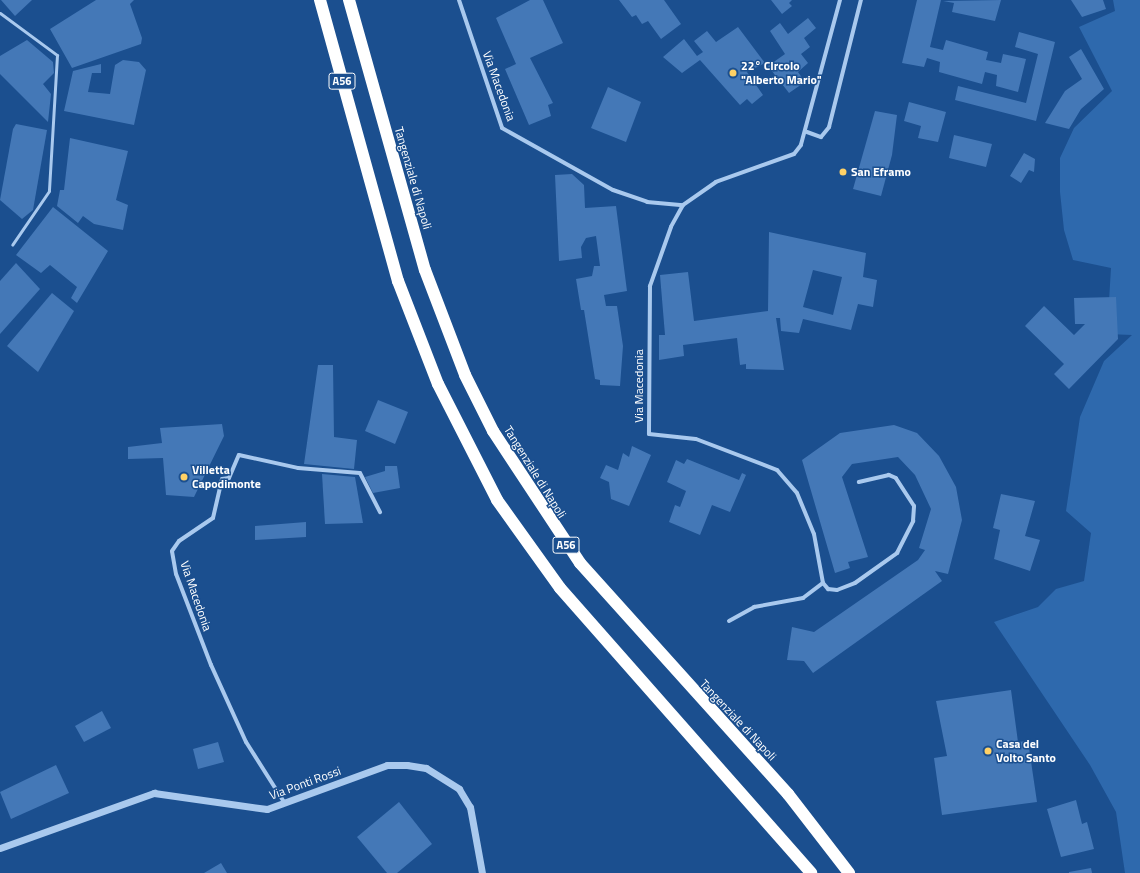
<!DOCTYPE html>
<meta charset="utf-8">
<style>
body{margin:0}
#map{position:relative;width:1140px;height:873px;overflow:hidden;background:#1b4f8f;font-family:"Titillium Web",sans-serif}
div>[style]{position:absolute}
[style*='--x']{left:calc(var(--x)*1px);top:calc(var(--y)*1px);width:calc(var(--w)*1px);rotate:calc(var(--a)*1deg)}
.green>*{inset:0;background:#2e69ad}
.building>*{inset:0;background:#4478b7}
.service>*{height:3px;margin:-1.5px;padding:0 1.5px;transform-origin:1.5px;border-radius:1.5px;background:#a9c9ee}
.minor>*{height:4px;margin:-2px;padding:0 2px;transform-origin:2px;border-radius:2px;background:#a9c9ee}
.tertiary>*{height:7px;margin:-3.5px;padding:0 3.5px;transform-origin:3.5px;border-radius:3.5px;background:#a9c9ee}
.motorway>*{height:12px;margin:-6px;padding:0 6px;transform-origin:6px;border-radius:6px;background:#fff}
.dots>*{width:11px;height:11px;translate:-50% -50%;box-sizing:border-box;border:2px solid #1b4f8f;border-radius:50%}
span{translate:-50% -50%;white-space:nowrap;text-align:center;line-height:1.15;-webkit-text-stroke:3px #1b4f8f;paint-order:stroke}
.shield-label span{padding:1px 3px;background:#1b4f8f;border:1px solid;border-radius:3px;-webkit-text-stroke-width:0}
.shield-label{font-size:11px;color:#fff;font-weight:700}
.poi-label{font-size:12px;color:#fff;font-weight:700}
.left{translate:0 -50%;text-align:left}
.street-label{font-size:12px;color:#fff}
</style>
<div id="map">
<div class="green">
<div style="clip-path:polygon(1113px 0,1140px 0,1140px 873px,1125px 873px,1116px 812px,1090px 765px,994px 622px,1038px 607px,1056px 589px,1084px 581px,1091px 533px,1066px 511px,1080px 417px,1104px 361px,1132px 335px,1107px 334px,1111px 268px,1073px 260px,1064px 230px,1060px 192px,1060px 158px,1074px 128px,1112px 91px,1079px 27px,1115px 11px)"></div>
</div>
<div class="building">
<div style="clip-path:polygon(1px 0,32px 0,15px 16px)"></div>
<div style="clip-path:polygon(96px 0,134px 0,130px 4px,142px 38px,141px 44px,72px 68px,50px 29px)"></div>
<div style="clip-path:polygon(530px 0,543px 0,563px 43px,530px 58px,553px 103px,548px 105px,551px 116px,529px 125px,505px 69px,516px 64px,496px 18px)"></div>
<div style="clip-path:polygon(619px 0,664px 0,681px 24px,661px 39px,648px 21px,642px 24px,636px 15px,632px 17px)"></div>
<div style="clip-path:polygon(771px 0,792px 0,789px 3px,792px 6px,782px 14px)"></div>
<div style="clip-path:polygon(917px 0,941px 0,930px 47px,943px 50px,946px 40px,988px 52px,986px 60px,1001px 63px,1003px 54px,1026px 59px,1018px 92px,996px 86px,997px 75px,985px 72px,982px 84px,939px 72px,940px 62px,927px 58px,924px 67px,902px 63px)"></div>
<div style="clip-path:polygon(1001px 0,995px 21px,952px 12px,954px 3px,943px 1px)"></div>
<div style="clip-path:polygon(1071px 0,1103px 0,1106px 9px,1082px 17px)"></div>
<div style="clip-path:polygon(808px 18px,816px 28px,804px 38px,810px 47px,801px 54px,808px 63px,798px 72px,805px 82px,789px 93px,768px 66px,785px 54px,770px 31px,780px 23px,788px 34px)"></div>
<div style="clip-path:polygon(738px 27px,765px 63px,747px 72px,763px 95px,752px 104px,747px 99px,740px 105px,700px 60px,682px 73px,663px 57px,684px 39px,697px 56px,703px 52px,694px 41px,707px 31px,716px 42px)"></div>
<div style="clip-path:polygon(1019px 32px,1055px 42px,1036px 121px,955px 100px,958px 86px,1026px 103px,1038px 54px,1015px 47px)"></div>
<div style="clip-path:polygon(27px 40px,53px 62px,54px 73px,43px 84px,51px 94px,48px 122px,0 74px,0 56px)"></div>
<div style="clip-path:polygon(1081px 49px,1104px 89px,1081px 109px,1069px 129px,1045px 123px,1065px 91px,1082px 79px,1069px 57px)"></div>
<div style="clip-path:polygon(123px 60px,139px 62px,146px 70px,134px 125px,64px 111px,73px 71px,101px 64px,101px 73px,92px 73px,88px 92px,110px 94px,115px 65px)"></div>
<div style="clip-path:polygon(608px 87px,641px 102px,626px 142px,591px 128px)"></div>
<div style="clip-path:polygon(909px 102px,946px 112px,938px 142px,918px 138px,921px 126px,904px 121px)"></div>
<div style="clip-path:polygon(875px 111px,897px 115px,892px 155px,881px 196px,853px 189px)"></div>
<div style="clip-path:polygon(16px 124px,47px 130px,33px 210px,22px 219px,0 200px,13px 129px)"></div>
<div style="clip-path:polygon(954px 135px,992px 144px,986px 167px,949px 158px)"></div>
<div style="clip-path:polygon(70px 138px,128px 151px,116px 200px,128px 205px,123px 230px,94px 224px,83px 216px,78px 223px,57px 206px,60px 190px,64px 190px)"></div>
<div style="clip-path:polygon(1024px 153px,1035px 159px,1034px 172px,1029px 170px,1021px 183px,1010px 176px)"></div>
<div style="clip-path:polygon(572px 174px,584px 185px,585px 208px,616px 206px,627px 291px,604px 295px,606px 306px,617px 306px,623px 346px,620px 386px,600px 385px,600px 380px,595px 379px,584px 310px,581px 310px,576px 279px,592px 276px,594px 266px,600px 266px,596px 236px,586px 238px,581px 247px,582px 258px,559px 261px,555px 175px)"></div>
<div style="clip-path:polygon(53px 207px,108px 251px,77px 303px,71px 298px,77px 287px,50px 265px,41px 273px,16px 255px)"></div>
<div style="clip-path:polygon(evenodd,769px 232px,866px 253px,863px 277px,877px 280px,873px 307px,858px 304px,851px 330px,803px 319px,799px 333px,781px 331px,780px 318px,776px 318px,784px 370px,746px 369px,746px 364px,740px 365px,737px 338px,683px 345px,684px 356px,659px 360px,659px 335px,665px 335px,660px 275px,688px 272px,694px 321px,768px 311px,769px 232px,813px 270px,842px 277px,833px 315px,803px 307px,813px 270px)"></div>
<div style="clip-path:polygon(16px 263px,40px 289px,0 334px,0 281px)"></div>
<div style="clip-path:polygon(52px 293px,74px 311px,38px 372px,7px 346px)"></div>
<div style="clip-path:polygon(1116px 297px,1118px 339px,1069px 389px,1054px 374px,1064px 364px,1025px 326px,1044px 306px,1074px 335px,1085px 324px,1075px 324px,1074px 298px)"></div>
<div style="clip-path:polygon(318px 365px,333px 365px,334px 437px,357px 440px,354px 469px,304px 464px)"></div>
<div style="clip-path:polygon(378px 400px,408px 412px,395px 444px,365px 431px)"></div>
<div style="clip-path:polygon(222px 424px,224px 436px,194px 497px,166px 495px,163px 458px,128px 459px,128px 447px,162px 443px,160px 428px)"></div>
<div style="clip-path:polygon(894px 425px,917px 433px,939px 456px,956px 487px,962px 520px,948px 574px,935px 571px,942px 581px,813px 673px,804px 661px,787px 660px,792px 627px,814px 632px,918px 560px,925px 550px,919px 548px,931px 509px,915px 475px,898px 457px,852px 464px,842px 477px,868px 557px,848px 562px,850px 568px,835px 573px,802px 460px,840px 433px)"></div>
<div style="clip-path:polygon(632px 446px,651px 455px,629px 506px,611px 499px,609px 482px,600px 478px,606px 465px,618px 470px,623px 453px,629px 457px)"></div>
<div style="clip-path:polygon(687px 459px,739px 480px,742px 473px,746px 475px,730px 512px,712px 505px,700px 535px,669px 522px,675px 505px,680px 507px,686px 491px,667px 482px,676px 460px,684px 464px)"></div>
<div style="clip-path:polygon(385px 466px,397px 466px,400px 488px,373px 493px,365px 477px,385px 471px)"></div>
<div style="clip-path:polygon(322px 474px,355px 477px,363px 523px,325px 524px)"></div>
<div style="clip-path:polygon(1001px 494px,1035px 501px,1025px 536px,1040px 540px,1030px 571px,994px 559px,1000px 530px,993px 528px)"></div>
<div style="clip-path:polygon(306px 522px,306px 537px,255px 540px,255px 526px)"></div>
<div style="clip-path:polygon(1011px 690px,1018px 742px,1028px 741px,1037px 802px,942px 815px,934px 758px,947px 756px,936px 701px)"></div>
<div style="clip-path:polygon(102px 711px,111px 728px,84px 742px,75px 726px)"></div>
<div style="clip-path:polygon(218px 742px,224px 762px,198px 769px,193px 749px)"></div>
<div style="clip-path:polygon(56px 765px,69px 793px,11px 819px,0 792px)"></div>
<div style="clip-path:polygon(1076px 800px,1082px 824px,1087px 822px,1094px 849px,1061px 857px,1047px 809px)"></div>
<div style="clip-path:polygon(399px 802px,432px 844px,397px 873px,387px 873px,357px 837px)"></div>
<div style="clip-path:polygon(221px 863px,227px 873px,204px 873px)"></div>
<div style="clip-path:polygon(1091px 868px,1092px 873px,1069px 873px,1069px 872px)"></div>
</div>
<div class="service">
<div style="--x:0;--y:13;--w:71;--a:36.4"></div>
<div style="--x:57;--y:55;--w:136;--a:93.4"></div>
<div style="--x:49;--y:191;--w:65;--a:124.4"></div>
</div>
<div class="minor">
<div style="--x:459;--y:0;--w:135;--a:71.4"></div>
<div style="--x:502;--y:128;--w:127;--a:29.2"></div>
<div style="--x:613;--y:190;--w:36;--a:19"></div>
<div style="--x:647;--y:202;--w:36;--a:5"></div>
<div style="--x:840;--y:0;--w:150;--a:105.1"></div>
<div style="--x:801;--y:145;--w:11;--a:128"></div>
<div style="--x:794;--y:154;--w:83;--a:160.3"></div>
<div style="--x:716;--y:182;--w:40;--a:145.1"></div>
<div style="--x:683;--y:205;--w:25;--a:119"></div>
<div style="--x:671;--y:227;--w:63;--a:109.6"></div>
<div style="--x:650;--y:286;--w:148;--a:90.4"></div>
<div style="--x:649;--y:434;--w:47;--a:6.1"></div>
<div style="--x:696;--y:439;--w:87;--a:20.9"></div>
<div style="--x:777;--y:470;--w:30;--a:49"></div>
<div style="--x:797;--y:493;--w:44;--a:67.5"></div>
<div style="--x:814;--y:534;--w:50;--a:79.6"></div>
<div style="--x:823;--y:583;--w:8;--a:50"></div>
<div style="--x:828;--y:589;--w:9;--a:6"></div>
<div style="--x:837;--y:590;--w:19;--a:-21"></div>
<div style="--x:855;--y:583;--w:52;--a:-35.5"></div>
<div style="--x:897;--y:553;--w:36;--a:-63"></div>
<div style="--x:913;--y:521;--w:15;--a:-86"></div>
<div style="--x:914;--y:506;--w:33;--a:-123"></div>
<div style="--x:896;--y:478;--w:8;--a:-157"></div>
<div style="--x:889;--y:475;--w:31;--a:167"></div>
<div style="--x:807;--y:132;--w:15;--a:20"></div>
<div style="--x:821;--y:137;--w:13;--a:-51"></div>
<div style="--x:829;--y:127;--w:131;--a:-75.9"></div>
<div style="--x:729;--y:621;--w:29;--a:-29"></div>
<div style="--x:754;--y:607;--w:50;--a:-10.4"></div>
<div style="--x:803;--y:598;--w:25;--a:-37"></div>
<div style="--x:284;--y:802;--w:71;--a:-122.3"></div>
<div style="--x:246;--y:742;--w:85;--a:-114.4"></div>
<div style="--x:211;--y:665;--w:97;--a:-111"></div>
<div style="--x:176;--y:574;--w:23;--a:-100"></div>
<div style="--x:172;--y:551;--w:12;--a:-55"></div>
<div style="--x:179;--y:541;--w:41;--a:-34.1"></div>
<div style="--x:213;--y:518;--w:40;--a:-77"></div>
<div style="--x:222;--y:479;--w:7;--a:-8"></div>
<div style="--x:229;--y:478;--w:25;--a:-67"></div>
<div style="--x:239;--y:455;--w:60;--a:12.4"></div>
<div style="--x:298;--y:468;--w:62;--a:4.6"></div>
<div style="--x:360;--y:473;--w:44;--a:62.9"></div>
</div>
<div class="tertiary">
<div style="--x:0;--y:848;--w:164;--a:-19.7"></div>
<div style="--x:154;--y:793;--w:114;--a:8.1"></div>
<div style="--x:267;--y:809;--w:128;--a:-20.1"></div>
<div style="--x:387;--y:765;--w:20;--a:0"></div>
<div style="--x:407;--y:765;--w:19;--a:9"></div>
<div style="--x:426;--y:768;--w:39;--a:32"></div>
<div style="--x:459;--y:789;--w:21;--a:59"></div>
<div style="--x:470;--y:807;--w:67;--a:79.7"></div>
</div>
<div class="motorway">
<div style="--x:320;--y:0;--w:292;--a:74.5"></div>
<div style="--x:398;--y:281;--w:110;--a:68.8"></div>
<div style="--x:438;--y:384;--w:130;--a:63"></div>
<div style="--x:497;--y:500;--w:108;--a:54.4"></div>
<div style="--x:560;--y:588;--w:380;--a:48.6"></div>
<div style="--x:349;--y:0;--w:280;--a:74.3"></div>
<div style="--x:425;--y:270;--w:112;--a:69.1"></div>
<div style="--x:465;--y:375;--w:63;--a:63.4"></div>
<div style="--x:493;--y:431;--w:158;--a:56.6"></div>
<div style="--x:580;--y:563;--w:311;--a:48"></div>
<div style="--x:788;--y:794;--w:100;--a:52.3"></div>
</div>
<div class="dots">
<div style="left:733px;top:73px;background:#ffd166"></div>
<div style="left:843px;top:172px;background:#ffd166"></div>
<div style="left:184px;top:477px;background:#ffd166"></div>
<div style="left:988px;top:751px;background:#ffd166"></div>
</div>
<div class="shield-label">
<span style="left:342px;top:81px">A56</span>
<span style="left:566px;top:545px">A56</span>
</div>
<div class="poi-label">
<span class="left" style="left:741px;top:73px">22° CIrcolo<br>"Alberto Mario"</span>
<span class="left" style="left:851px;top:172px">San Eframo</span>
<span class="left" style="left:192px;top:477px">Villetta<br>Capodimonte</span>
<span class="left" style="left:996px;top:751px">Casa del<br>Volto Santo</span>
</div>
<div class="street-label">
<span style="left:499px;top:86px;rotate:70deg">Via Macedonia</span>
<span style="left:413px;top:178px;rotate:74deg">Tangenziale di Napoli</span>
<span style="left:639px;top:386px;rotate:-90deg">Via Macedonia</span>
<span style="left:535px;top:472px;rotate:58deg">Tangenziale di Napoli</span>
<span style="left:196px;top:596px;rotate:71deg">Via Macedonia</span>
<span style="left:738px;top:720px;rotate:47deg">Tangenziale di Napoli</span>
<span style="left:305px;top:783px;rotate:-20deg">Via Ponti Rossi</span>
</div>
</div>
